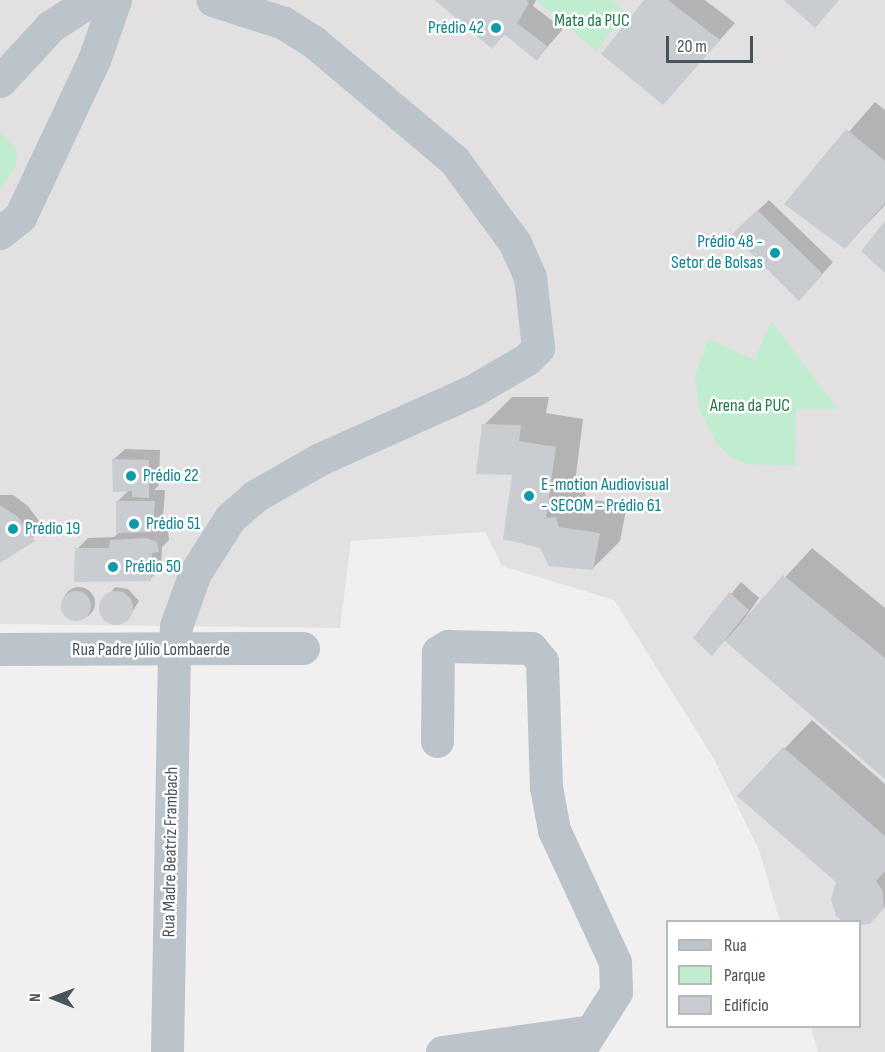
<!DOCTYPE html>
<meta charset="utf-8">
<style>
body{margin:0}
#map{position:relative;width:885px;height:1052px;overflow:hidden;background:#f1efef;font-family:"Sofia Sans Condensed",sans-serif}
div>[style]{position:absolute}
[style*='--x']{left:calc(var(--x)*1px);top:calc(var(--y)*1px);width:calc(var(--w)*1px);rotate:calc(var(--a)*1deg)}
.education>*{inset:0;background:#e2e0e0}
.green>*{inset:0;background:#c0ecd0}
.shadow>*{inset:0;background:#0003}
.round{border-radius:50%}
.building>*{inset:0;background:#c9ccd1}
.minor>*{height:33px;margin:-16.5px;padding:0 16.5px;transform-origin:16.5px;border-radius:16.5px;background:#bbc4cb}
.dots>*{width:16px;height:16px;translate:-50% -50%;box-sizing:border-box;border:3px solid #fff;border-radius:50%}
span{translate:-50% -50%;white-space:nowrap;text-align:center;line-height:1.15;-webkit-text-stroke:5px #fff;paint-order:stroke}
.park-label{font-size:18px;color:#1d7847}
.culture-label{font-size:18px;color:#0d838f}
.right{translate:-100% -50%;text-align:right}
.left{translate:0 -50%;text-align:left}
.street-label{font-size:18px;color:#48535b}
.legend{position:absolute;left:666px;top:920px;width:195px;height:108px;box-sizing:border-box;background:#fff;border:2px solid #b6babd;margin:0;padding:8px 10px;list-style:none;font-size:18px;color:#48535b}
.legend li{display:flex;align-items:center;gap:12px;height:30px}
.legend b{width:30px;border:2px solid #b6babd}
.north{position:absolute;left:24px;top:968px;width:60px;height:60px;-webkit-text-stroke:4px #fff;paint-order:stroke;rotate:271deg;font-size:16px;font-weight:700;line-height:24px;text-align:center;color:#48535b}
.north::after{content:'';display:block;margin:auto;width:21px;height:27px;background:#48535b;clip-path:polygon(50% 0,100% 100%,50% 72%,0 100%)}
.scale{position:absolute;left:666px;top:36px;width:87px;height:27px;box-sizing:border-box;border:3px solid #48535b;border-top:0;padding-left:8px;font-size:18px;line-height:21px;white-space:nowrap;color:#48535b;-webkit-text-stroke:4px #fff;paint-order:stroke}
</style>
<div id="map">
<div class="education">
<div style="clip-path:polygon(0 0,885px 0,885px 1052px,818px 1052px,811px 1027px,860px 1026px,860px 922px,780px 921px,759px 850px,713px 757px,614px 600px,502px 566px,485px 532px,351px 541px,340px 628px,0 624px)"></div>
</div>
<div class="green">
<div style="clip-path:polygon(536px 0,613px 0,625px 13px,596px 51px)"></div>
<div style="clip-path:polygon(0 132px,17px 150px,16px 165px,0 190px)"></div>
<div style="clip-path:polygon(771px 321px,838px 409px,796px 409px,795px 466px,747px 464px,731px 457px,716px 443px,699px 408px,695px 376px,708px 339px,755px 360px)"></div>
</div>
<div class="shadow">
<div style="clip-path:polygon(435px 0,536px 0,533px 6px,563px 29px,537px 59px,506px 33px,492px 47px)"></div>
<div style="clip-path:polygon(646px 0,705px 0,735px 23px,663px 103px)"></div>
<div style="clip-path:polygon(875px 102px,885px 110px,885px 205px,845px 247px,786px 204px)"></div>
<div style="clip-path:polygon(769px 200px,833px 262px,810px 288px,734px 234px)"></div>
<div style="clip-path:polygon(512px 397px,549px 397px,546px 413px,583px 419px,574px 491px,584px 489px,587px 499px,627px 505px,620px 541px,592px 569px,550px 564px,514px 474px,484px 425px)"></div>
<div style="clip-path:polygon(125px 449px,160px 450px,159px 485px,154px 490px,165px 490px,163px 519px,151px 530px,168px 531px,169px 540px,162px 547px,161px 568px,150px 579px,77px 549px,88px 538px,114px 537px,120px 531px,118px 501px,129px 490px,113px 460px)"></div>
<div style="clip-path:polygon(0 495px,13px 495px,28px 506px,45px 529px,0 561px)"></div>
<div style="clip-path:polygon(812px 548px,885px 608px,885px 777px,725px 640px,712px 654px,695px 638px,741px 582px,759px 598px,736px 631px)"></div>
<div style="clip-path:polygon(115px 587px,128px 589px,139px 601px,129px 617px,118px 623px,105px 620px,101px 613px,102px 603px)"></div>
<div class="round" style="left:63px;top:587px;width:32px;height:32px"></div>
<div style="clip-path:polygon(812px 720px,885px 784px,885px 907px,869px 922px,860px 924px,837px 881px,739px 796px)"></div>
</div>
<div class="building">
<div style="clip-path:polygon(435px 0,526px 0,529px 3px,517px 23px,547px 46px,537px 61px,504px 34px,492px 49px)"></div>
<div style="clip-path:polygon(644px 0,668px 0,720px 40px,663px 105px,601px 54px)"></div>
<div style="clip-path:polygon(784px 0,839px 0,815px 28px)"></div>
<div style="clip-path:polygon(846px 129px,885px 161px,885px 203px,845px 249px,784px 204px)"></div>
<div style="clip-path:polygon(757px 210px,823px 274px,799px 301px,732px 234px)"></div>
<div style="clip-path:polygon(885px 221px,885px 273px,861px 251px)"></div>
<div style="clip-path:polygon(482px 424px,521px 425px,519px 441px,556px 447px,546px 518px,556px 517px,559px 527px,600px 533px,593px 570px,549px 566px,540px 548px,503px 539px,512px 475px,476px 474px)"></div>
<div style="clip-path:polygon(112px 459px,149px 460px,149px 498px,132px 497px,132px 491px,113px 492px)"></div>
<div style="clip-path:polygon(116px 501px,155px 501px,152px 532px,116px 533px)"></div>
<div style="clip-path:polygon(0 505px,18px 517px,35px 541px,0 563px)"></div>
<div style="clip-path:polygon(146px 538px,157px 542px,159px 552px,152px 553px,151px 581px,74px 582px,75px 548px,109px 548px,110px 540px)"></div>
<div style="clip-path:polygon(783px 575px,885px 658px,885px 779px,725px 641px)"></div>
<div class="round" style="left:61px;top:591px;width:30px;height:30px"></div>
<div class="round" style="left:99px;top:591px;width:34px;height:34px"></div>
<div style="clip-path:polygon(729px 592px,749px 610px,712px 656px,693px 638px)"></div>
<div style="clip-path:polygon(783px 747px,885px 836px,885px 871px,876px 881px,883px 891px,884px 908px,870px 924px,860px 925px,860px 922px,844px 922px,836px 916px,831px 899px,836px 882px,737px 796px)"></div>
</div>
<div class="minor">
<div style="--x:0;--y:81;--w:75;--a:-47.2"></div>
<div style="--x:51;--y:26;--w:48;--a:-33"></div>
<div style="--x:0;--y:233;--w:26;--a:-39"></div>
<div style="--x:20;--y:217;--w:174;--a:-64.8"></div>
<div style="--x:94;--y:60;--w:64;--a:-70.7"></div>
<div style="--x:0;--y:649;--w:303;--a:-0.2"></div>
<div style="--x:437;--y:741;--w:89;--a:-89.4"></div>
<div style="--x:438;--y:652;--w:12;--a:-31"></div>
<div style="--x:448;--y:646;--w:83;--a:1.4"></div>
<div style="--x:531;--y:648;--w:17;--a:50"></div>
<div style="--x:542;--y:661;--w:126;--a:88.2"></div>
<div style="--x:546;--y:787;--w:44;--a:79.5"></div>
<div style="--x:554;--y:830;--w:145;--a:65.2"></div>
<div style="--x:615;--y:962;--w:30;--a:88"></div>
<div style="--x:616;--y:992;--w:71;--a:122.3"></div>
<div style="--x:167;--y:1052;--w:401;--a:-89"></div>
<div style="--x:174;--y:651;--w:25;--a:-85"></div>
<div style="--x:176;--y:626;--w:56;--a:-70.3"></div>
<div style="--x:195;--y:573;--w:65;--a:-57.5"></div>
<div style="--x:230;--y:518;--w:33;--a:-41"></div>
<div style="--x:255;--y:496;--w:75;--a:-29.6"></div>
<div style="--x:320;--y:459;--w:169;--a:-24.1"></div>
<div style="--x:474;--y:390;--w:61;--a:-30.3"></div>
<div style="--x:527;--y:359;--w:16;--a:-45"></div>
<div style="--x:538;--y:348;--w:71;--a:-96.4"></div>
<div style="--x:530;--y:277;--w:37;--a:-114"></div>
<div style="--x:515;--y:243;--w:103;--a:-126.3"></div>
<div style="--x:454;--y:160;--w:183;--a:-139.9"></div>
<div style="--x:314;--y:42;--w:36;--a:-148"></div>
<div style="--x:284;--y:23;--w:75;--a:-162.1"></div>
<div style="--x:442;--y:1052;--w:146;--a:-7.9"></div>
</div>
<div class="dots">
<div style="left:496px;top:28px;background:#0f9aa8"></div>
<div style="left:775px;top:253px;background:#0f9aa8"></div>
<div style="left:131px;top:476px;background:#0f9aa8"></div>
<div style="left:529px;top:496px;background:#0f9aa8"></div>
<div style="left:134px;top:524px;background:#0f9aa8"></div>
<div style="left:13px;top:529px;background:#0f9aa8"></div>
<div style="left:113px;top:567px;background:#0f9aa8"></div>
</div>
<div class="park-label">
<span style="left:592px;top:21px">Mata da PUC</span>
<span style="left:750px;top:406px">Arena da PUC</span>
</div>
<div class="culture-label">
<span class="right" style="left:484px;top:28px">Prédio 42</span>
<span class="right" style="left:763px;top:253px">Prédio 48 -<br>Setor de Bolsas</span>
<span class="left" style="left:143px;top:476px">Prédio 22</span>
<span class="left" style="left:541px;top:496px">E-motion Audiovisual<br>- SECOM - Prédio 61</span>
<span class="left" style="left:146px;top:524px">Prédio 51</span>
<span class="left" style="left:25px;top:529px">Prédio 19</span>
<span class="left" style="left:125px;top:567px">Prédio 50</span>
</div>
<div class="street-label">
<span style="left:151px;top:650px">Rua Padre Júlio Lombaerde</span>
<span style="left:171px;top:852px;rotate:-89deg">Rua Madre Beatriz Frambach</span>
</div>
<ul class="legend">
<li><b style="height:8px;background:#bbc4cb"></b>Rua</li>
<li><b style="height:16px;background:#c0ecd0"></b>Parque</li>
<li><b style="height:16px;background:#c9ccd1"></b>Edifício</li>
</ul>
<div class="north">N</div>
<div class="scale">20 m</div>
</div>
